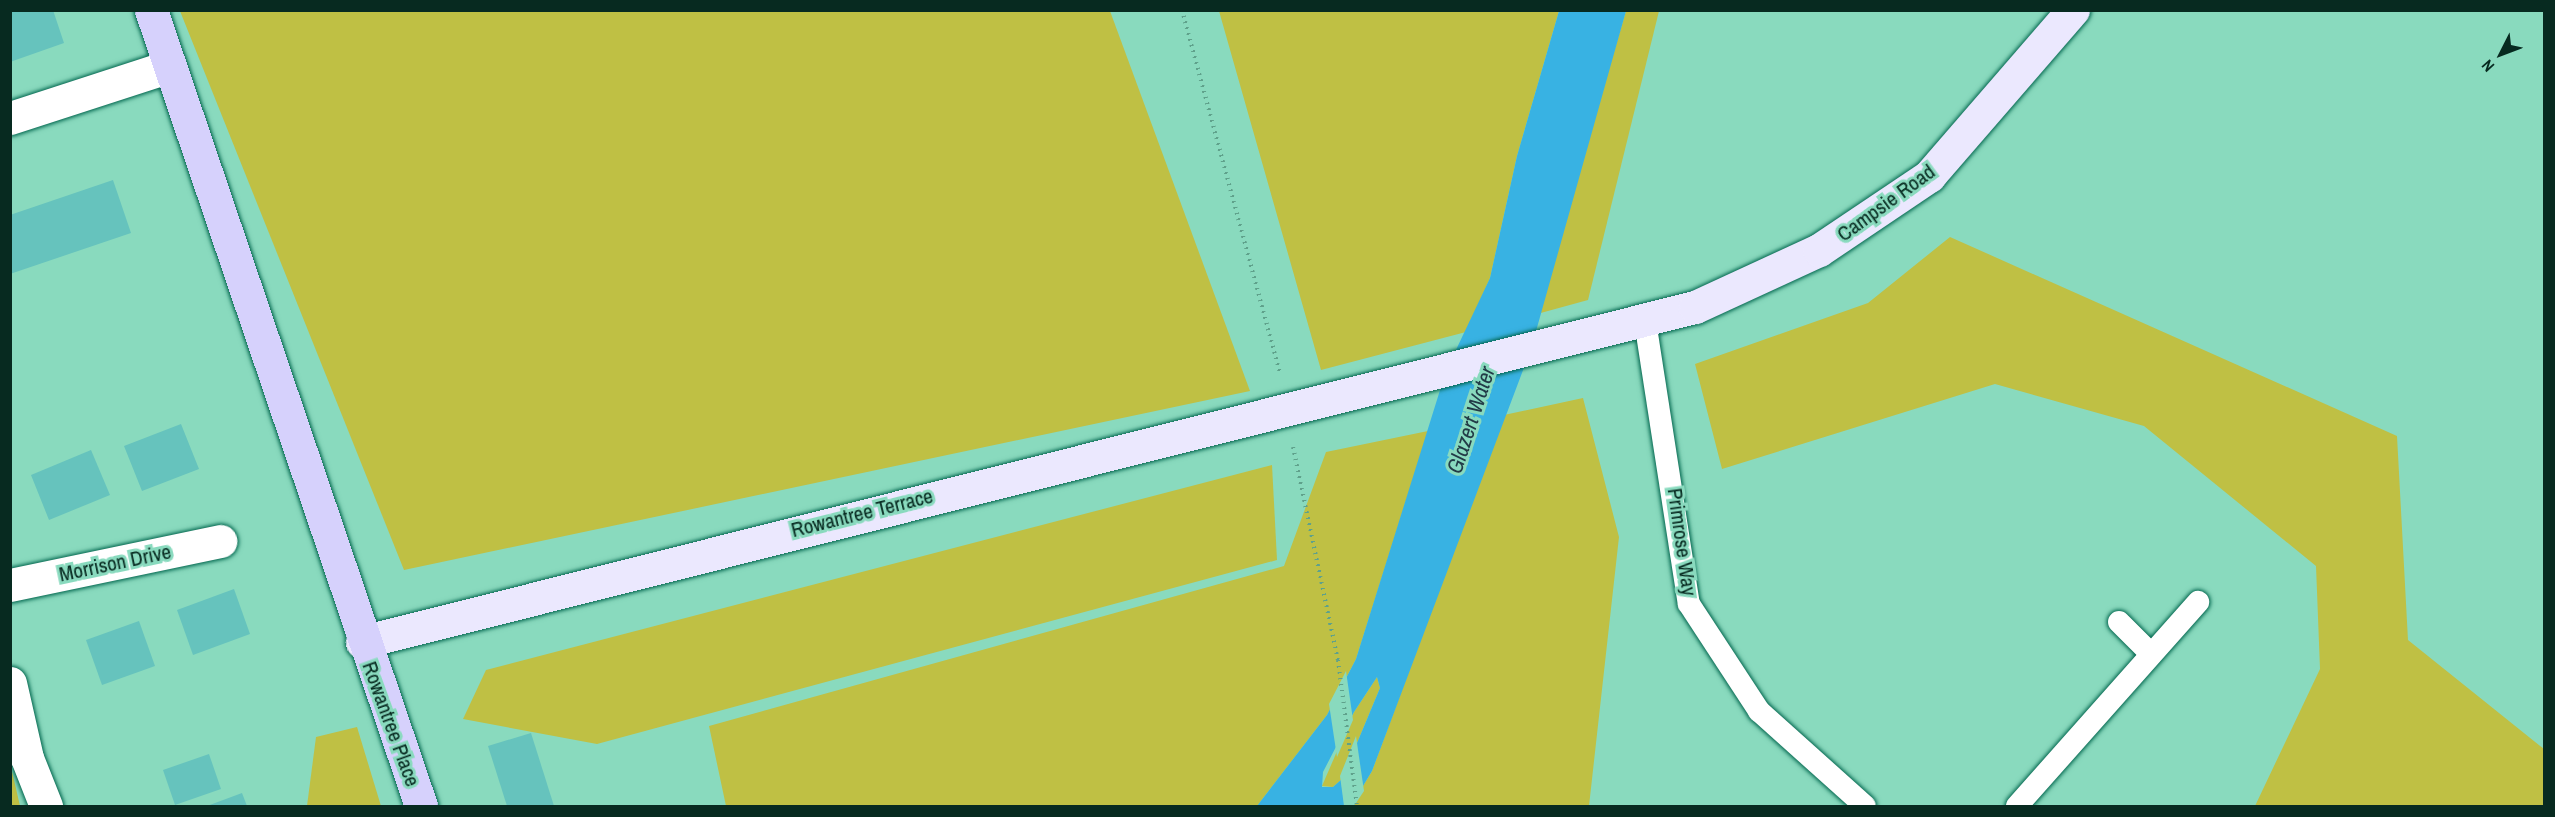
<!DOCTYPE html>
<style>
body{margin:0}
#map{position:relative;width:2555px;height:817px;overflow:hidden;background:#89dabe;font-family:"Archivo Narrow",sans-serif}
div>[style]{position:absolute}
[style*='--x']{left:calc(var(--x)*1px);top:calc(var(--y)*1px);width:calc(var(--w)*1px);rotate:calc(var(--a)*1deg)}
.green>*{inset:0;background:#bfc044}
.water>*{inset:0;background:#38b2e3}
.pier>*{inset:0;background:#89dabe}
.building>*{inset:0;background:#66c3bd}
.path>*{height:4px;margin-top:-2px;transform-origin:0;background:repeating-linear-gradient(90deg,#5fa18b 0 1.5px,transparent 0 6px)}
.roads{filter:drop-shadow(0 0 2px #02664e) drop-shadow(0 0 2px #02664e)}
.service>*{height:22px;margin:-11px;padding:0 11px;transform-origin:11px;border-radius:11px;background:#fff}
.minor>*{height:33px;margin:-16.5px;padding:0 16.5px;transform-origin:16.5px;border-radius:16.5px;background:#fff}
.secondary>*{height:33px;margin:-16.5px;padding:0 16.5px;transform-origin:16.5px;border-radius:16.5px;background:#ebe8fe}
.primary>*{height:33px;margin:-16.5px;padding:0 16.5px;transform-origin:16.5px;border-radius:16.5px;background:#d6d1fc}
span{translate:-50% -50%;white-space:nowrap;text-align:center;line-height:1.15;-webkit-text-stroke:6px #89dabe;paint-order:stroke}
.street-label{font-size:21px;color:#072a20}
.water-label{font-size:22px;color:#223b47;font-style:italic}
.frame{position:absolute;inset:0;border:12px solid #072a20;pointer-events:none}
.north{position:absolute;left:2471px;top:24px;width:60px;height:60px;-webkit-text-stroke:4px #89dabe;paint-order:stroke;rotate:228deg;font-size:16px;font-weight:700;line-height:24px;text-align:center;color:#072a20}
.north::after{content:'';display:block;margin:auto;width:21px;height:27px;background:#072a20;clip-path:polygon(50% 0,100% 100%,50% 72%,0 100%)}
</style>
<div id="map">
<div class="green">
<div style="clip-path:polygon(180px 11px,1110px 11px,1250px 391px,404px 570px)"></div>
<div style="clip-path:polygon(1219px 11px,1559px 11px,1517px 156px,1490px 278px,1466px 332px,1321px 370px)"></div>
<div style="clip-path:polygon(1626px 11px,1659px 11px,1588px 300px,1537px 314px)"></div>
<div style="clip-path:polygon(1950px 237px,2397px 436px,2408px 640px,2544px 749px,2544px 806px,2255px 806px,2320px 669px,2316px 566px,2144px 426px,1995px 384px,1722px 469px,1695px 364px,1868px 303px)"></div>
<div style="clip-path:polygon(1583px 398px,1619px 537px,1589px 806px,1351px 806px,1372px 771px,1504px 415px)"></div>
<div style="clip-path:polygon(1428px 431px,1356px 659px,1327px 715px,1257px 806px,726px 806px,709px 726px,1284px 566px,1326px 452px)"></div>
<div style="clip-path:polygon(1272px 465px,1277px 560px,597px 744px,463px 719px,486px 670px)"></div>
<div style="clip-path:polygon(1377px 677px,1380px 688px,1342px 779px,1333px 787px,1322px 786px,1354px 712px)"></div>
<div style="clip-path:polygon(357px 727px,381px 806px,307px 806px,316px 737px)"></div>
<div style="clip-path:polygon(10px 767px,11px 767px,20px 806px,11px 806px)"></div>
</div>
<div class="water">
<div style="clip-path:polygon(evenodd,1559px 11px,1626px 11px,1531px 349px,1372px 771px,1351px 806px,1257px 806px,1327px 715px,1356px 659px,1446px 371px,1490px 278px,1517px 156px,1559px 11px,1377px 677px,1380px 688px,1342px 779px,1333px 787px,1322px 787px,1323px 772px,1354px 712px,1377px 677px)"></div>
</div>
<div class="pier">
<div style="clip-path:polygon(1346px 671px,1353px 720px,1337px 757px,1329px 704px)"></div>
<div style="clip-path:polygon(1356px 736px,1364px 791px,1354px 806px,1344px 806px,1340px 776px)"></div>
</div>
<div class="building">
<div style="clip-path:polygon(10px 10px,53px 10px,64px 43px,10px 62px)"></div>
<div style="clip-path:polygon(113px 180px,131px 233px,10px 274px,10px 215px)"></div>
<div style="clip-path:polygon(181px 424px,199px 469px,142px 491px,124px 446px)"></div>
<div style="clip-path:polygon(91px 450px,110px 495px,49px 520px,31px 475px)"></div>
<div style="clip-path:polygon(234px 589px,250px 634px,193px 655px,177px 610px)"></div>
<div style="clip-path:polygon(139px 621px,155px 666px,102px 685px,86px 640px)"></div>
<div style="clip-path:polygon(531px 733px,554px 806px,507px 806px,488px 746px)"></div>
<div style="clip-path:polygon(209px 754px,221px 789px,175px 805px,163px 770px)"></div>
<div style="clip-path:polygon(242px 793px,247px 806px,207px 806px)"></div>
</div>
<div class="path">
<div style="--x:1182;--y:10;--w:375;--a:74.9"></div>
<div style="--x:1293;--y:447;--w:218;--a:78.1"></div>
<div style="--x:1338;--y:660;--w:147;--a:82.6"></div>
</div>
<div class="roads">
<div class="service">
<div style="--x:1645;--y:321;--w:286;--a:81.2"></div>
<div style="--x:1689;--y:604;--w:128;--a:56.8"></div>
<div style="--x:1759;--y:711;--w:142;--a:41.9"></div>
<div style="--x:2119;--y:622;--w:45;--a:45"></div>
<div style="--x:2017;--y:806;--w:273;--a:-48.4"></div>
</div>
<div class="minor">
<div style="--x:10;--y:118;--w:168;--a:-18"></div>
<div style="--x:10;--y:585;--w:215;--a:-11.8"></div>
<div style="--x:10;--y:683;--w:77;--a:77.2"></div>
<div style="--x:27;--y:758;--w:52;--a:68.4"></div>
</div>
<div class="secondary">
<div style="--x:362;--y:642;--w:1374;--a:-14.11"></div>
<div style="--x:1695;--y:307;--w:136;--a:-24.7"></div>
<div style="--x:1819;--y:250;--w:133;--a:-33.9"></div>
<div style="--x:1929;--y:176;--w:220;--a:-49.1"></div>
</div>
<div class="primary">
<div style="--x:151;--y:10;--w:841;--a:71.26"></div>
</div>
</div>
<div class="street-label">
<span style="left:1886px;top:203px;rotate:-36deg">Campsie Road</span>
<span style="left:862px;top:513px;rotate:-14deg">Rowantree Terrace</span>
<span style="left:1682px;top:542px;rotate:82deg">Primrose Way</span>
<span style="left:115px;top:563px;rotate:-12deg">Morrison Drive</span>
<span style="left:391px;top:724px;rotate:70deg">Rowantree Place</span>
</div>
<div class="water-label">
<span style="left:1471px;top:420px;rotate:-72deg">Glazert Water</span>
</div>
<div class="frame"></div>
<div class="north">N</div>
</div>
